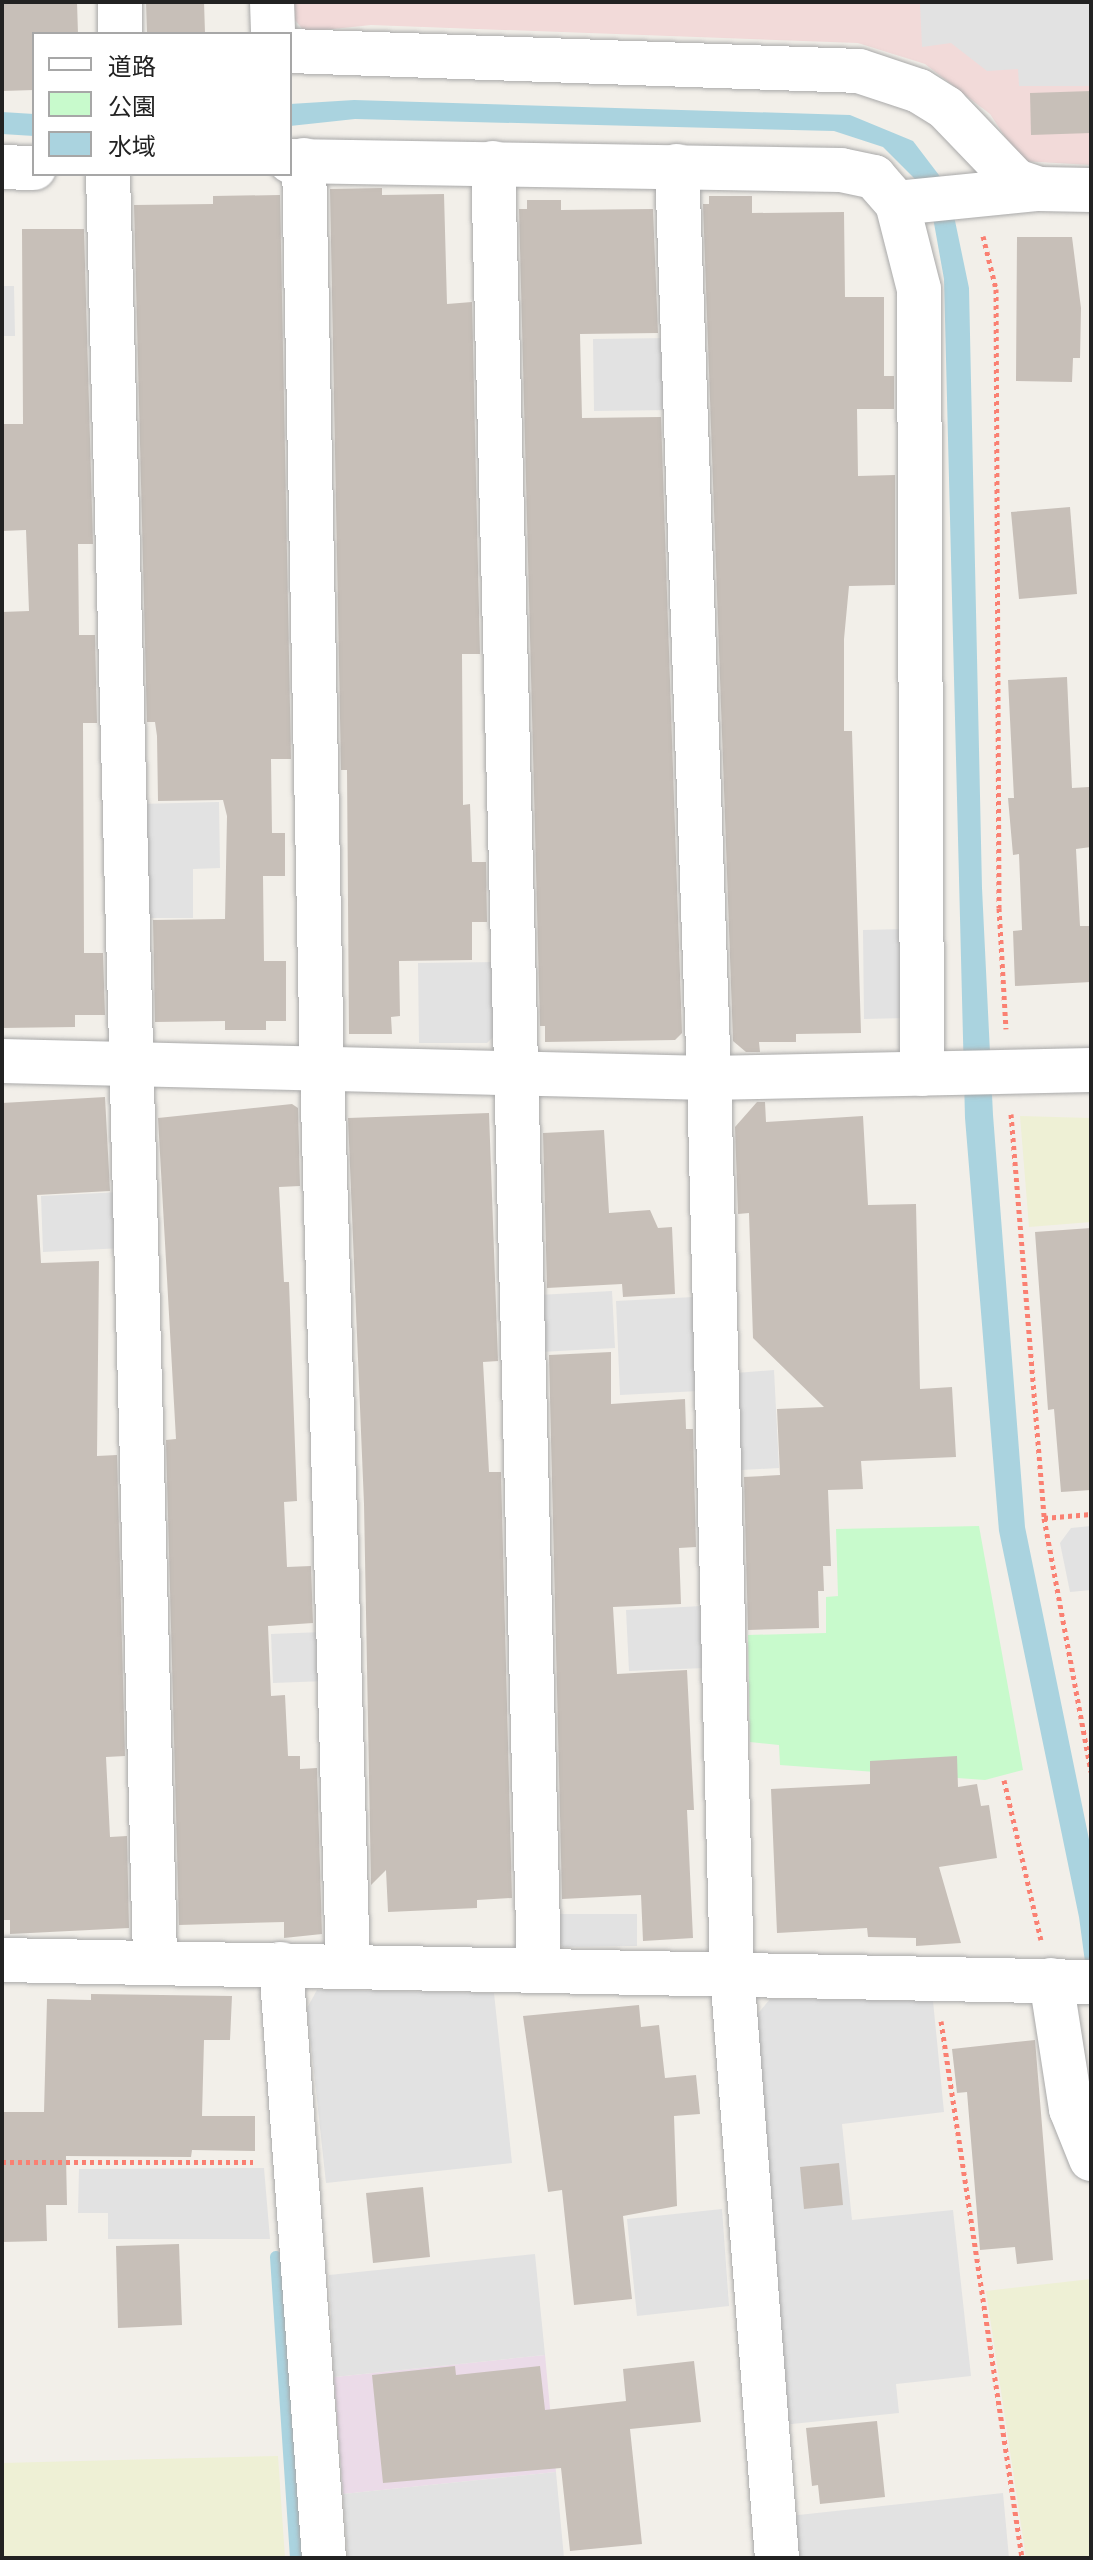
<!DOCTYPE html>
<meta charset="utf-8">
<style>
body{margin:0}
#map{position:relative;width:1093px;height:2560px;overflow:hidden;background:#f2efe9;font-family:"DM Sans","Noto Sans JP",sans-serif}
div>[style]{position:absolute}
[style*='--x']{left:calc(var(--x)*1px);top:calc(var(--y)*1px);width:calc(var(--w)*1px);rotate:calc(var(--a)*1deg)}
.commercial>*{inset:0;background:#f2dad9}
.industrial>*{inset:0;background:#ebdbe8}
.farmland>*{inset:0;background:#eef0d5}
.park>*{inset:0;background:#c8facc}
.parking>*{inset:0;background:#e2e2e2}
.water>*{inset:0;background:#aad3df}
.stream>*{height:12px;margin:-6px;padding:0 6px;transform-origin:6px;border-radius:6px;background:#aad3df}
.building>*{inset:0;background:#c7bfb8}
.path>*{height:5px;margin-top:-2.5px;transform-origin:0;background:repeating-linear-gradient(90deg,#fa8072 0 4px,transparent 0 8px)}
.roads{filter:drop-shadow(0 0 2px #a9a9a9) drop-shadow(0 0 2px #a9a9a9)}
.minor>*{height:44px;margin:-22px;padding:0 22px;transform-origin:22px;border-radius:22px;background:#fff}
span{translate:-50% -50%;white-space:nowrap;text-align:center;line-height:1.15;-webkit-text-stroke:6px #fff;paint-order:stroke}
.frame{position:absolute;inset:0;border:4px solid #222;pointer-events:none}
.legend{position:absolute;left:32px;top:32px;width:260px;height:144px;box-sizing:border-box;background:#fff;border:2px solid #a7a7a7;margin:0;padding:10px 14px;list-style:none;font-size:24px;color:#222}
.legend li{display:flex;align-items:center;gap:16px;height:40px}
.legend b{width:40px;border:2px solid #a7a7a7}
</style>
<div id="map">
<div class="commercial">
<div style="clip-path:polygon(294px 2px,1091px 2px,1091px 165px,1021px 161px,990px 114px,925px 64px,858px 43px,371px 25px,305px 32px,295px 20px)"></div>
</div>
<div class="industrial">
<div style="clip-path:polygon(545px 2355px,556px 2472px,343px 2494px,334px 2377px)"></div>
</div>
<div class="farmland">
<div style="clip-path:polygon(1020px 1116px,1091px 1118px,1091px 1222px,1029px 1227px)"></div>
<div style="clip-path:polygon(1091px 2279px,1091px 2558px,1026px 2558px,986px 2291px)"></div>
<div style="clip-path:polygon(278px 2456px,285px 2558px,2px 2558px,2px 2463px)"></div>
</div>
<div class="park">
<div style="clip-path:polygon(979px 1526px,1023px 1770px,985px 1780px,780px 1765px,779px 1745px,750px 1742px,748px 1635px,826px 1633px,826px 1597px,838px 1596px,836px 1529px)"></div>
</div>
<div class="parking">
<div style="clip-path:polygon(920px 2px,1091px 2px,1091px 86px,1019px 86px,1018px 69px,987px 71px,951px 43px,922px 47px)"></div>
<div style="clip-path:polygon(2px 286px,14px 286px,15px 336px,2px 336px)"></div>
<div style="clip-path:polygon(670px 338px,670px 410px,594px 411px,593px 339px)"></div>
<div style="clip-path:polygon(219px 802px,220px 868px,193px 869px,193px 918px,141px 918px,140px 804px)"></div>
<div style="clip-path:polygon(904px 929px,906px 1018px,864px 1019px,863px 930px)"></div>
<div style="clip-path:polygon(498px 962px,499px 1031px,487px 1043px,419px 1043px,418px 963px)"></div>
<div style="clip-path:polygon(121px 1192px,123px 1248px,43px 1252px,41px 1196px)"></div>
<div style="clip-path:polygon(612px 1291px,615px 1348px,540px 1352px,538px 1295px)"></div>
<div style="clip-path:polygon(694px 1297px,699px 1391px,620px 1395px,616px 1301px)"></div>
<div style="clip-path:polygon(774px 1370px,779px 1468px,741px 1470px,736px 1373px)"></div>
<div style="clip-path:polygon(1091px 1526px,1091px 1590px,1070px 1592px,1060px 1543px,1071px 1528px)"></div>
<div style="clip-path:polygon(702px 1606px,705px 1668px,629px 1671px,626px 1610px)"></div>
<div style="clip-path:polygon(323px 1632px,326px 1681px,273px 1683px,271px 1634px)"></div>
<div style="clip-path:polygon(554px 1914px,637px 1914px,637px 1946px,563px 1947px,554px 1938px)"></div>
<div style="clip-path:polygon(317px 1990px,494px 1993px,512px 2163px,326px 2183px,307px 2008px)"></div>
<div style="clip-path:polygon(770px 1999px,933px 2001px,944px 2112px,842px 2124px,852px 2220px,953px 2210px,971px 2376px,896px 2384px,899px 2413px,782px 2425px,747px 2027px)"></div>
<div style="clip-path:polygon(264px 2168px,270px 2239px,108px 2239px,108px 2213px,78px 2213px,79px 2169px)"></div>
<div style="clip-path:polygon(722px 2209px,729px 2306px,637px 2316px,627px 2219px)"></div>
<div style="clip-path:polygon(535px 2254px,545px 2355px,334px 2377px,329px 2275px)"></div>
<div style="clip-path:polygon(556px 2472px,564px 2558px,348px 2558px,343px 2494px)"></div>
<div style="clip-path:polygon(1003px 2493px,1009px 2558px,793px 2558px,789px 2516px)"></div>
</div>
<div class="water">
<div style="clip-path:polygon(354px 100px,850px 115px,913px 141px,948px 187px,969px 288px,982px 888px,993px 1115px,1025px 1527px,1091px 1849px,1091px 2007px,1079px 1917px,999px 1531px,965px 1118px,944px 279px,932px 212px,916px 180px,883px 147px,834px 131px,355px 119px,290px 126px,290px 104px)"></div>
<div style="clip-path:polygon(2px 112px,34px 114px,34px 136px,2px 134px)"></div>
</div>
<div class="stream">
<div style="--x:276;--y:2257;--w:302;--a:86.2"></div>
</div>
<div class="building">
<div style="clip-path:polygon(2px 2px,77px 2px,78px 34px,34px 34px,34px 90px,2px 91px)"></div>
<div style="clip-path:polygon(146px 2px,204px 2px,205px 34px,147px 34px)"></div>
<div style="clip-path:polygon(1091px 91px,1091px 133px,1031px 135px,1030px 93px)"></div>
<div style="clip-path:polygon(382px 188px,382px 195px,444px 194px,447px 304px,472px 302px,480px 654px,462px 654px,463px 805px,470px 804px,472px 862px,486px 862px,487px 922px,472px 922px,472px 960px,399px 961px,400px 1016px,391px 1017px,392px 1034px,349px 1034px,347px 770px,341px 770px,330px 189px)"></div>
<div style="clip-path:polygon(280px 195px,291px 759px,271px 759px,272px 833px,285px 833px,285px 876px,263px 876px,264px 961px,286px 961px,286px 1021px,266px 1021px,266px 1030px,225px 1030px,225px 1021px,155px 1022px,153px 920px,225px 919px,227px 816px,223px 800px,158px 801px,157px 736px,155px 722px,147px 722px,134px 205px,213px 204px,213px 196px)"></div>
<div style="clip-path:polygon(709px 196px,752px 196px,752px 213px,844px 212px,845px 297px,884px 297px,884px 376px,894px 376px,894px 409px,857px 409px,858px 476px,895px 475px,895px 585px,849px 586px,844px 639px,844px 731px,852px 731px,861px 1033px,796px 1034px,796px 1042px,759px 1042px,760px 1052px,746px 1052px,733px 1041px,703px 204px,709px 204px)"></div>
<div style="clip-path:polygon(527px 200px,561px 200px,561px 210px,653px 209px,658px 333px,580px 334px,582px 418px,661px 417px,682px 1033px,675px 1040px,545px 1042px,545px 1026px,540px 1026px,519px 209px,527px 209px)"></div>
<div style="clip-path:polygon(22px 229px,84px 229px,93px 544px,78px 544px,79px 635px,95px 635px,97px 723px,83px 723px,84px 953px,103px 953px,105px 1015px,75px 1015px,75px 1027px,2px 1028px,2px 612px,29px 611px,26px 530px,2px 531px,2px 424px,23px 424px)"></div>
<div style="clip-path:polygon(1017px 237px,1072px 237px,1081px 308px,1080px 358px,1073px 358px,1072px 382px,1016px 381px)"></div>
<div style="clip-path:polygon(1070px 507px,1077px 594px,1019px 599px,1011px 512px)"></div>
<div style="clip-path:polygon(1067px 677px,1072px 788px,1089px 787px,1091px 813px,1091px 847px,1076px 849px,1080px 926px,1091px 926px,1091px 982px,1015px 986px,1013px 931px,1022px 930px,1019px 854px,1013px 855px,1008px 798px,1014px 798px,1008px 680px)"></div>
<div style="clip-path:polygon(105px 1097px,110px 1191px,37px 1195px,41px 1263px,99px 1261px,97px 1456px,117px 1455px,125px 1756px,106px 1757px,110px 1837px,127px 1836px,129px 1928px,10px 1934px,10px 1920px,2px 1920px,2px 1103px)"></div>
<div style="clip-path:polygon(757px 1102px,765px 1102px,766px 1122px,863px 1116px,868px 1205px,916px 1204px,920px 1389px,952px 1387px,956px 1457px,861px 1461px,863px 1489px,828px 1490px,831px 1566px,823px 1566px,824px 1591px,818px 1591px,819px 1628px,748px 1630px,744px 1477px,780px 1475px,777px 1409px,824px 1407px,753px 1338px,749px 1213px,738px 1214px,735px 1127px)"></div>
<div style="clip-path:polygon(292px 1104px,298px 1108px,300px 1186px,279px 1187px,284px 1282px,289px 1282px,297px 1501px,284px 1502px,287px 1567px,311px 1566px,313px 1623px,268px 1626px,271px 1696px,285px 1695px,288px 1756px,300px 1756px,300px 1769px,317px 1768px,322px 1934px,284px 1938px,284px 1922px,179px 1925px,166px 1440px,176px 1439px,158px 1118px)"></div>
<div style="clip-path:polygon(489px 1113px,498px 1361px,483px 1362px,489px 1472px,501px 1472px,512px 1898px,477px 1900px,477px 1908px,388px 1912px,386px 1870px,371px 1885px,364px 1504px,348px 1118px)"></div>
<div style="clip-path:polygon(604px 1130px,609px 1213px,650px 1210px,658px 1228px,672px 1227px,675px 1294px,623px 1297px,622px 1284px,547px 1288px,543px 1133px)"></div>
<div style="clip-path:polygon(1091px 1228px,1091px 1490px,1061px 1492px,1054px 1409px,1048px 1410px,1035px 1232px)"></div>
<div style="clip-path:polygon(611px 1352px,611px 1404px,685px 1399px,686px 1429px,693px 1429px,696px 1547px,679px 1548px,681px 1604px,613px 1607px,617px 1674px,687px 1670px,694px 1810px,687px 1810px,693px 1938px,643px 1941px,641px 1895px,562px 1899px,549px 1355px)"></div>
<div style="clip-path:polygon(957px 1756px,958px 1787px,977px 1784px,981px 1806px,989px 1805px,997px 1858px,939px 1867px,961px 1943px,916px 1946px,916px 1938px,868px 1937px,867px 1928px,777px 1933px,771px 1789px,870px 1784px,870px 1761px)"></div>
<div style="clip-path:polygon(91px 1994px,232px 1996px,230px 2040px,204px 2040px,202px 2116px,255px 2116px,255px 2151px,192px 2150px,191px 2157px,66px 2156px,67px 2205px,46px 2205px,47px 2241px,2px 2242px,2px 2112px,44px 2112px,47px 1999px,91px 2000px)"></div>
<div style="clip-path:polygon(639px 2005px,641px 2027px,659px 2025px,665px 2078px,696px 2075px,700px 2114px,674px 2116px,677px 2206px,623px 2216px,632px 2299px,574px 2305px,562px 2190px,548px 2192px,523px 2016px)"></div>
<div style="clip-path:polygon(1035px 2040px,1053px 2260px,1017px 2264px,1015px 2247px,980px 2250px,967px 2092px,957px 2093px,952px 2049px)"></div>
<div style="clip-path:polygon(839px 2163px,843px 2205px,804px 2209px,800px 2167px)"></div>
<div style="clip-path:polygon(423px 2187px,430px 2257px,373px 2263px,366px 2193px)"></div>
<div style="clip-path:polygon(179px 2244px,182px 2325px,118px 2328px,116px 2246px)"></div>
<div style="clip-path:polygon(694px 2361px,701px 2422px,630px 2429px,642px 2544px,570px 2551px,561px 2468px,383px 2483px,372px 2375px,455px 2366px,456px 2375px,540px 2366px,545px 2410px,626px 2401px,623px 2369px)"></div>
<div style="clip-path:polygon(877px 2421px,885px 2497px,820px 2504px,818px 2485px,812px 2486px,806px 2428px)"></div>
</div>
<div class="path">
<div style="--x:983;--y:236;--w:55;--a:76.2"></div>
<div style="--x:996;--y:289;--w:619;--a:89.72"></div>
<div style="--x:999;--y:908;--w:121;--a:86.7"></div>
<div style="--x:1011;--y:1114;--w:405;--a:85.3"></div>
<div style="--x:1044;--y:1518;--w:258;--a:79.5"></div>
<div style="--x:1044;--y:1518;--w:47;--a:-4.9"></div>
<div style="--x:1004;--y:1780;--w:164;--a:77"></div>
<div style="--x:941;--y:2021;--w:543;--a:81.42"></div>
<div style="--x:2;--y:2162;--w:251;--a:0"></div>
</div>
<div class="roads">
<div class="minor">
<div style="--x:120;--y:2;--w:32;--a:90"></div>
<div style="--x:272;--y:2;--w:32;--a:88"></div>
<div style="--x:290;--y:51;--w:569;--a:2.01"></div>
<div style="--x:859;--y:71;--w:63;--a:18.4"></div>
<div style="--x:919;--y:91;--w:32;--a:32"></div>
<div style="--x:946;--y:108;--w:101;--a:46.2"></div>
<div style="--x:1016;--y:181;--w:24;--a:19"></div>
<div style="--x:1039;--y:189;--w:52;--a:1.1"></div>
<div style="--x:304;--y:160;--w:909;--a:88.87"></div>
<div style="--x:322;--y:1069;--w:896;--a:88.34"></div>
<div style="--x:290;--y:161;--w:551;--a:0.94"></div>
<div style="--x:841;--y:170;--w:34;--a:12"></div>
<div style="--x:874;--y:177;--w:35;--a:49"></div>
<div style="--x:897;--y:203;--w:142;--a:-5.7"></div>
<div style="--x:493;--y:163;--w:1807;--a:88.54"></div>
<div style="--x:677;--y:166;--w:913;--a:87.99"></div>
<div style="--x:709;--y:1078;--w:894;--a:88.53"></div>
<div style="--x:732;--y:1972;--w:588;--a:85.61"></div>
<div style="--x:2;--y:167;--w:32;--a:2"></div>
<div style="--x:108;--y:174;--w:1789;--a:88.49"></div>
<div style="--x:897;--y:203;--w:89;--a:75.7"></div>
<div style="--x:919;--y:289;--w:785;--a:89.78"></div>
<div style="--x:2;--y:1061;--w:707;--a:1.38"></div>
<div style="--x:709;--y:1078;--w:382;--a:-1.2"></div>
<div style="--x:2;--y:1960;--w:1089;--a:1.16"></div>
<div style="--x:281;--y:1964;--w:596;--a:85.86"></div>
<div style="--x:1051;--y:1980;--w:131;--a:81.2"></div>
<div style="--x:1071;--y:2109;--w:54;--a:68.2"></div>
</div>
</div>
<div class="frame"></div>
<ul class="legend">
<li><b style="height:10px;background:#fff"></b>道路</li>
<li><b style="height:22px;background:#c8facc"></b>公園</li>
<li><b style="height:22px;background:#aad3df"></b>水域</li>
</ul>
</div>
